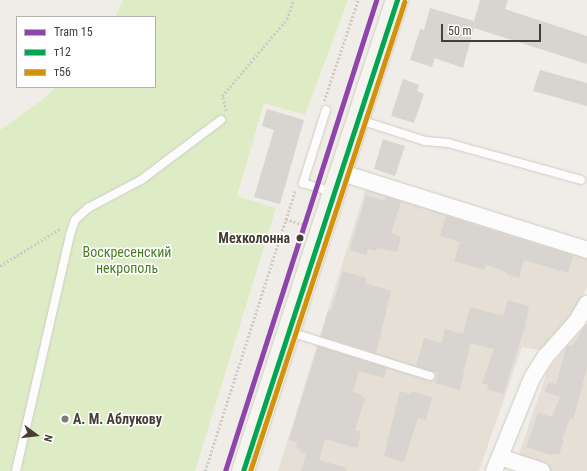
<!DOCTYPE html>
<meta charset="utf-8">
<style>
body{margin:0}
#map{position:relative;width:587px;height:471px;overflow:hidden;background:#f0ede8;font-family:"Roboto Condensed",sans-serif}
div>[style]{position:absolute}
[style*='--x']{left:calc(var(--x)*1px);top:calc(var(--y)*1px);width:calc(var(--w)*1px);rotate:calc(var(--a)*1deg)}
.residential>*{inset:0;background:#e5dfd5}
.green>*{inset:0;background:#deecc6}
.building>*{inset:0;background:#d8d4cf}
.path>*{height:2.5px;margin-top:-1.25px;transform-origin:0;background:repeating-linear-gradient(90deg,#cecbc6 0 2px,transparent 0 4px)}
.roads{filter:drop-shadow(0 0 1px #cecbc5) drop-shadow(0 0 1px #cecbc5)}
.lane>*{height:8px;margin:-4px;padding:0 4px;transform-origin:4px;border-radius:4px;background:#fdfcfc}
.street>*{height:16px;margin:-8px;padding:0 8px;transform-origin:8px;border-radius:8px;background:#fdfcfc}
.secondary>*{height:22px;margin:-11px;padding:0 11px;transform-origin:11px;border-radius:11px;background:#f6f4ee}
.bus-1>*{height:5px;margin:-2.5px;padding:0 2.5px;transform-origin:2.5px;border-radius:2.5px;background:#00a651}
.bus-2>*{height:5px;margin:-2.5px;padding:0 2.5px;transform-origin:2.5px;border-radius:2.5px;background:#d4910a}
.tram-1>*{height:5px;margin:-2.5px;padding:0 2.5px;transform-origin:2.5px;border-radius:2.5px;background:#8e44ad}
.dots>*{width:11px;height:11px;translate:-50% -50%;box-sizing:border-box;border:2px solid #fff;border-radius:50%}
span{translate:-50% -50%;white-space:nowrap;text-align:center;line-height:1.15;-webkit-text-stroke:3px #fff;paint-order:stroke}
.stop-label{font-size:14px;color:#463e34;font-weight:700}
.right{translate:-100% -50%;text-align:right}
.park-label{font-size:14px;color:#487c23}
.poi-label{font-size:14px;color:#463e34;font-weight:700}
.left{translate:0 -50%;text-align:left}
.legend{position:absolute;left:16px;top:16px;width:140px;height:72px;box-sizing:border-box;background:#fff;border:1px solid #b5b2ae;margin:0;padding:5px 7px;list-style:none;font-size:12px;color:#463e34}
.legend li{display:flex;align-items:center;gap:8px;height:20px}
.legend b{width:20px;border:1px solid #b5b2ae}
.north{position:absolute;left:16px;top:415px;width:40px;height:40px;-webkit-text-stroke:3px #fff;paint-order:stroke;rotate:105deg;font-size:11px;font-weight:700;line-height:16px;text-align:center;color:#463e34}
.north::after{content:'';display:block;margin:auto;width:14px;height:18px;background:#463e34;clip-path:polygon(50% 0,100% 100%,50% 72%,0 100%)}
.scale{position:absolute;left:441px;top:24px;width:100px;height:18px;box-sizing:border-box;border:2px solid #463e34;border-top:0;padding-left:5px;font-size:12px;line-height:14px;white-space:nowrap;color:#463e34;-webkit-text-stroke:3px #fff;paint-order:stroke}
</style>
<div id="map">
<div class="residential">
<div style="clip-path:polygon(367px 184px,587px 252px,587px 287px,568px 327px,545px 351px,522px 347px,479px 471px,278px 471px)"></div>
<div style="clip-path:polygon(587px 323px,587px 471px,513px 471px,548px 369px)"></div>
</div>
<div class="green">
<div style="clip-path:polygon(123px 0,348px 0,305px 115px,264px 103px,237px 196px,276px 208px,195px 471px,0 471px,0 130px,43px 99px,56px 87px,155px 87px,155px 17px,115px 17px)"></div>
</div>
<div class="building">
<div style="clip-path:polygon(480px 0,508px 0,505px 9px,587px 36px,587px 64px,474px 28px,463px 68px,435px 58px,432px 67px,410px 60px,420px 29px,424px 30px,430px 8px,474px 21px)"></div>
<div style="clip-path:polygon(540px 70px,587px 83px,587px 106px,533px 91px)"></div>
<div style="clip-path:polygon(403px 79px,419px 85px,417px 91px,424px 94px,414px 123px,391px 116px)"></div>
<div style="clip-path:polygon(267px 109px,304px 120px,280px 204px,254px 197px,274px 130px,262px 126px)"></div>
<div style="clip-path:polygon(383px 139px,405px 146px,395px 176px,374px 169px)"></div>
<div style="clip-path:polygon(366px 195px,385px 201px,386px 197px,401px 202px,391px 233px,401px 237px,397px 252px,377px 248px,376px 251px,368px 249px,366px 255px,350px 250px)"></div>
<div style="clip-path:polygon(446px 216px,573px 256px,568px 273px,524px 260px,519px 278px,506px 274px,507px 272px,486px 265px,485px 270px,454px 261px,460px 242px,440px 236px)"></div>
<div style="clip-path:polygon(343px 271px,366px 278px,365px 283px,391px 291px,376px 353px,321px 336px,328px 310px,331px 311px)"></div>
<div style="clip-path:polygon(508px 300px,529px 306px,525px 327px,503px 394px,487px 389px,488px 385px,482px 383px,494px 349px,470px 343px,460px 390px,435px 383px,438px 373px,416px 366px,424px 338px,442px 343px,445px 329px,463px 334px,470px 307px,503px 316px)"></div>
<div style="clip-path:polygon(587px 323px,587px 368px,573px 420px,570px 418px,562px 440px,564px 440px,559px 455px,552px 453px,551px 455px,526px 447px,538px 413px,552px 417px,560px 397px,545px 392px,549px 382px,556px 384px,566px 348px,568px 345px,572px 346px)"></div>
<div style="clip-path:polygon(318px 346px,387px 368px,384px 378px,359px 371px,353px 392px,362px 395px,361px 397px,365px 398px,355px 430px,361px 432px,357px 448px,325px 439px,319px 460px,347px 468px,346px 471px,301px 471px,306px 454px,300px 452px,300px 449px,296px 448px,297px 442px,289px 440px)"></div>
<div style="clip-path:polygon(400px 391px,410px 394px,411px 391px,432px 397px,426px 420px,418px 418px,404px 462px,384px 456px)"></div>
</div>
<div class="path">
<div style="--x:324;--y:101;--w:107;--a:-71.4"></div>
<div style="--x:226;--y:111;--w:16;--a:-105"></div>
<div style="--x:222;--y:96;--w:101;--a:-49.8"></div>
<div style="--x:287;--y:19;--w:20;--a:-72"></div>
<div style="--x:286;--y:219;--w:20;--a:18"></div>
<div style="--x:0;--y:266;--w:72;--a:-31.9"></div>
<div style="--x:205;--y:471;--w:295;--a:-72.2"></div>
</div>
<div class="roads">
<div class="lane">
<div style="--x:326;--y:110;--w:77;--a:107.5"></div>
<div style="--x:303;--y:183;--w:31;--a:17"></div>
<div style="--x:360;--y:120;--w:68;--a:17.9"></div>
<div style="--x:425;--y:141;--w:23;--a:5"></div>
<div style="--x:448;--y:143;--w:138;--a:15.5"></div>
<div style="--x:290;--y:332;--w:147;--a:17.4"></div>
<div style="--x:16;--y:471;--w:242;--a:-77.1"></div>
<div style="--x:70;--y:235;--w:16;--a:-72"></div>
<div style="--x:75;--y:220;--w:18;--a:-43"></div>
<div style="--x:88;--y:208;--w:60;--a:-27.8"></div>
<div style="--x:141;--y:180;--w:100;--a:-36.9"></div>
</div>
<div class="street">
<div style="--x:342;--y:173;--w:257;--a:17.4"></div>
<div style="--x:500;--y:457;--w:44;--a:18.4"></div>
<div style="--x:494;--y:471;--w:100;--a:-67.8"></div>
<div style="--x:532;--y:378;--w:26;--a:-58"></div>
<div style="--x:546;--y:356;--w:47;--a:-48.5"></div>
<div style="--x:577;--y:321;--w:20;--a:-60"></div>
</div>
<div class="secondary">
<div style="--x:243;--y:471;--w:496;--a:-71.9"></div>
</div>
</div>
<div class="bus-1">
<div style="--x:243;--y:471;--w:496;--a:-71.9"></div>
</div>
<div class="bus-2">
<div style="--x:250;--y:471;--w:494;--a:-71.8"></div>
</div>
<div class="tram-1">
<div style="--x:225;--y:471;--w:495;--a:-72.2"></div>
</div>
<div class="dots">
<div style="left:300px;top:238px;background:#463e34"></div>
<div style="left:65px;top:419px;background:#827b73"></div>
</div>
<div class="stop-label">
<span class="right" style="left:290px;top:238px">Мехколонна</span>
</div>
<div class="park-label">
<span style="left:127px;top:260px">Воскресенский<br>некрополь</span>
</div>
<div class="poi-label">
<span class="left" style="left:73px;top:419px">А. М. Аблукову</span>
</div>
<ul class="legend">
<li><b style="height:5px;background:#8e44ad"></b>Tram 15</li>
<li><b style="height:5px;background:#00a651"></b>т12</li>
<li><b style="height:5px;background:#d4910a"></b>т56</li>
</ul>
<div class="north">N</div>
<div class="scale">50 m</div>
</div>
